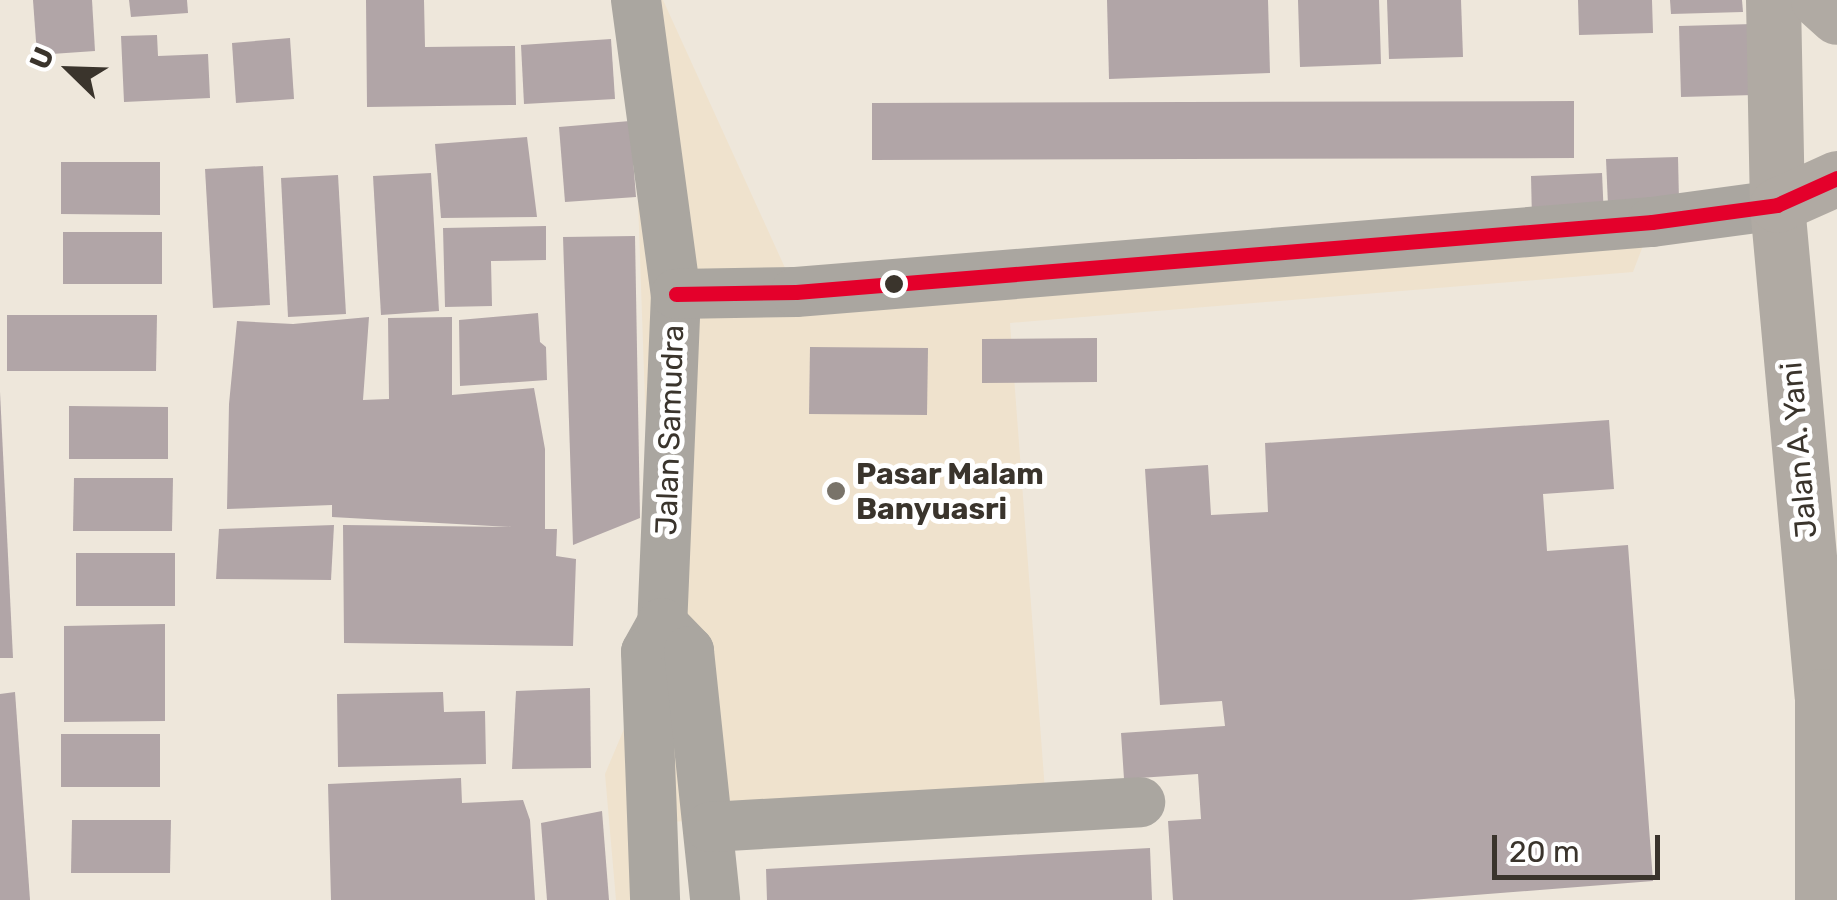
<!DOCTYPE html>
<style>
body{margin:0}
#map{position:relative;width:1837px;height:900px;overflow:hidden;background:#eee7db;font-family:Rubik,sans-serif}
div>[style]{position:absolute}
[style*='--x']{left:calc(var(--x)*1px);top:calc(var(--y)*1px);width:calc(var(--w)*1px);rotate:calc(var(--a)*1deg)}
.built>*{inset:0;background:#efe2cd}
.building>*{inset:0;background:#b1a5a7}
.minor>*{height:50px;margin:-25px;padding:0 25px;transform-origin:25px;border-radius:25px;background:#aaa6a0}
.trunk>*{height:55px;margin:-27.5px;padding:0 27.5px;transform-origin:27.5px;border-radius:27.5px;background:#b0aaa3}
.bus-1>*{height:15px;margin:-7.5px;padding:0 7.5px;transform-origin:7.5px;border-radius:7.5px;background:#e4002b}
.dots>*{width:28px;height:28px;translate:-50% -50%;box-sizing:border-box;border:5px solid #fff;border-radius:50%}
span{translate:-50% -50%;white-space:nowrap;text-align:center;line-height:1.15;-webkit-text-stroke:10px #fff;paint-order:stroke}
.street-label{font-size:30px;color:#3a342c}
.poi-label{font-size:30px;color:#3a342c;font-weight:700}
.left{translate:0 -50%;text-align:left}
.north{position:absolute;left:20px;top:20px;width:100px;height:100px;-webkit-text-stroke:8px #fff;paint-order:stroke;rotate:293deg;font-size:28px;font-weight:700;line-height:40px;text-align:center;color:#3a342c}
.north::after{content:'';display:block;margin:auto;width:35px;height:45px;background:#3a342c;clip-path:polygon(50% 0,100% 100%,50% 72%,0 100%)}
.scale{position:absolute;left:1492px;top:835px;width:168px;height:45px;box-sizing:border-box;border:5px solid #3a342c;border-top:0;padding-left:12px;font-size:30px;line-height:35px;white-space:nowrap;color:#3a342c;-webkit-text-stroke:8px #fff;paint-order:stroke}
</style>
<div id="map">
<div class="built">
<div style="clip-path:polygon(631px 0,663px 0,796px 292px,1652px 222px,1633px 272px,1010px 323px,1045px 791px,672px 822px,673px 900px,616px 900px,605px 774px,654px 658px)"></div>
</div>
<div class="building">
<div style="clip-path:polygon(33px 0,92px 0,95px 51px,37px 55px)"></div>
<div style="clip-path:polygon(129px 0,187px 0,188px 13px,131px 17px)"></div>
<div style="clip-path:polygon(366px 0,424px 0,425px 47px,515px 46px,516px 105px,367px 107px)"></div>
<div style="clip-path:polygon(1107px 0,1268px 0,1270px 73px,1109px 79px)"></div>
<div style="clip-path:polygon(1298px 0,1379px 0,1381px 64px,1300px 67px)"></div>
<div style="clip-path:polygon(1387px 0,1461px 0,1463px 57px,1389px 59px)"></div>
<div style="clip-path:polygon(1578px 0,1652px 0,1653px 33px,1579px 35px)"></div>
<div style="clip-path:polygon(1670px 0,1742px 0,1743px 12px,1671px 14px)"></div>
<div style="clip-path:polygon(1753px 24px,1754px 95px,1681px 97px,1679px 26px)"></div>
<div style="clip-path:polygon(157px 35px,158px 56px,208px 54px,210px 98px,124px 102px,121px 36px)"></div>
<div style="clip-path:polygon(290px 38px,294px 99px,236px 103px,232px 43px)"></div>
<div style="clip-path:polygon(611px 39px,615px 99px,524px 104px,521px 45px)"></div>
<div style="clip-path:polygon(1574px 101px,1574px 158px,872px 160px,872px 103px)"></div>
<div style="clip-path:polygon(630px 121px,636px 197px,565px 202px,559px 127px)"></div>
<div style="clip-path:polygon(527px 137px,537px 217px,441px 218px,435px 144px)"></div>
<div style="clip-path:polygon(1678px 157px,1679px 201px,1608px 205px,1606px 159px)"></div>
<div style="clip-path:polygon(61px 162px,160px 162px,160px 215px,61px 214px)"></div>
<div style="clip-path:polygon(263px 166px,270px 305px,213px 308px,205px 169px)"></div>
<div style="clip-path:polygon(431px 173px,439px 311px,381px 315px,373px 176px)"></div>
<div style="clip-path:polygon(1602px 173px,1604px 218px,1532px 220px,1531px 176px)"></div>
<div style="clip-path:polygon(338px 175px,346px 314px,288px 317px,281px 178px)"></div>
<div style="clip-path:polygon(546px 226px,546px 260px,491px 261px,492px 306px,445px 307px,443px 228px)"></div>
<div style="clip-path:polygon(63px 232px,162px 232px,162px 284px,63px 284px)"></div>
<div style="clip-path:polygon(635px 236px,640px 518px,573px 545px,563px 237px)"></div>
<div style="clip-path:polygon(538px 313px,540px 342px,546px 347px,547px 380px,460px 386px,459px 320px)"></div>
<div style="clip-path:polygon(7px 315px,157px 315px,156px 371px,7px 371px)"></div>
<div style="clip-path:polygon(369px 317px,363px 400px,389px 399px,388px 318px,452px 317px,452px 395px,534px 388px,545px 449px,545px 529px,557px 529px,556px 556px,576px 559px,573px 646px,344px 643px,343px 525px,512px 527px,332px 517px,332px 505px,227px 509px,229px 404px,237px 321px,293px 324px)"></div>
<div style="clip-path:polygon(1097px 338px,1097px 382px,982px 383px,982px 339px)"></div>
<div style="clip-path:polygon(810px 347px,928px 348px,927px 415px,809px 414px)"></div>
<div style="clip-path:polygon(0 392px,13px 658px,0 658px)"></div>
<div style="clip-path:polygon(69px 406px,168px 407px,168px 459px,69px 459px)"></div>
<div style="clip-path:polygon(1609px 420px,1614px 489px,1543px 494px,1547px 551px,1628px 545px,1653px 881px,1411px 900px,1173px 900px,1168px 821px,1201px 819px,1198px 774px,1124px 779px,1121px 733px,1225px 726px,1222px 701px,1160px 705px,1145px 469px,1208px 465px,1211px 515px,1268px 512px,1265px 443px)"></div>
<div style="clip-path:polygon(74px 478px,173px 478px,172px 531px,73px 531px)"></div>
<div style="clip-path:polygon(334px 525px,331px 580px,216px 579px,219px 529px)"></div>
<div style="clip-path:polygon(76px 553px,175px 553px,175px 606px,76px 606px)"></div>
<div style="clip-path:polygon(165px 624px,165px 721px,64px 722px,64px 626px)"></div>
<div style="clip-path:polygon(590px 688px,591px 768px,512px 769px,516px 691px)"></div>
<div style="clip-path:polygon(15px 692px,30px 900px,0 900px,0 694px)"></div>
<div style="clip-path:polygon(443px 692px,444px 712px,485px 711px,486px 764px,338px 767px,337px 694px)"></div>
<div style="clip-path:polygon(61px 734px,160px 734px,160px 787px,61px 787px)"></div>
<div style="clip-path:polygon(461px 778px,462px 803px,523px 800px,530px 820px,535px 900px,331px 900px,328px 784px)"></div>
<div style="clip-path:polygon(602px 811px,609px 900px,547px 900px,541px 823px)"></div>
<div style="clip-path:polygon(72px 820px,171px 820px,170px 873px,71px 873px)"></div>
<div style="clip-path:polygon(1150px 848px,1152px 900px,767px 900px,766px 869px)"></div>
</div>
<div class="minor">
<div style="--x:636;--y:0;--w:297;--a:82.3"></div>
<div style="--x:676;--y:294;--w:329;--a:92.4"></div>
<div style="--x:662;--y:623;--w:33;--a:119"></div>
<div style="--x:646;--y:652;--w:248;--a:87.9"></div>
<div style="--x:676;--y:294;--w:120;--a:-1"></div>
<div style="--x:796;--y:292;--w:859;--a:-4.68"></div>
<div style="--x:1652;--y:222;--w:126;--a:-7.7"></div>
<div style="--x:662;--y:623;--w:39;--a:46"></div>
<div style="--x:689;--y:651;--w:250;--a:84"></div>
<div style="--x:710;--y:827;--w:431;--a:-3.3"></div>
</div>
<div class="trunk">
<div style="--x:1773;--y:0;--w:205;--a:88.9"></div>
<div style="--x:1777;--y:205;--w:493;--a:84.8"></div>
<div style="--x:1822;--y:696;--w:204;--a:90"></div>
<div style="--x:1818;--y:0;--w:25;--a:42"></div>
<div style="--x:1777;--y:205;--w:66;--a:-24.2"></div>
</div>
<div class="bus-1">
<div style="--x:676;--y:294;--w:120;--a:-1"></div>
<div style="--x:796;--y:292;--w:859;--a:-4.68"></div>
<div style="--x:1652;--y:222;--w:126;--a:-7.7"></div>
<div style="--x:1777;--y:205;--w:66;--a:-24.2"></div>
</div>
<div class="dots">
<div style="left:894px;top:284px;background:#3a342c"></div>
<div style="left:836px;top:491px;background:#797369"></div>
</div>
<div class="street-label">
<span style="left:670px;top:430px;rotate:-88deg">Jalan Samudra</span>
<span style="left:1799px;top:450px;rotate:-95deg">Jalan A. Yani</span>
</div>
<div class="poi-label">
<span class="left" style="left:856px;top:491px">Pasar Malam<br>Banyuasri</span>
</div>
<div class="north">U</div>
<div class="scale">20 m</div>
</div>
